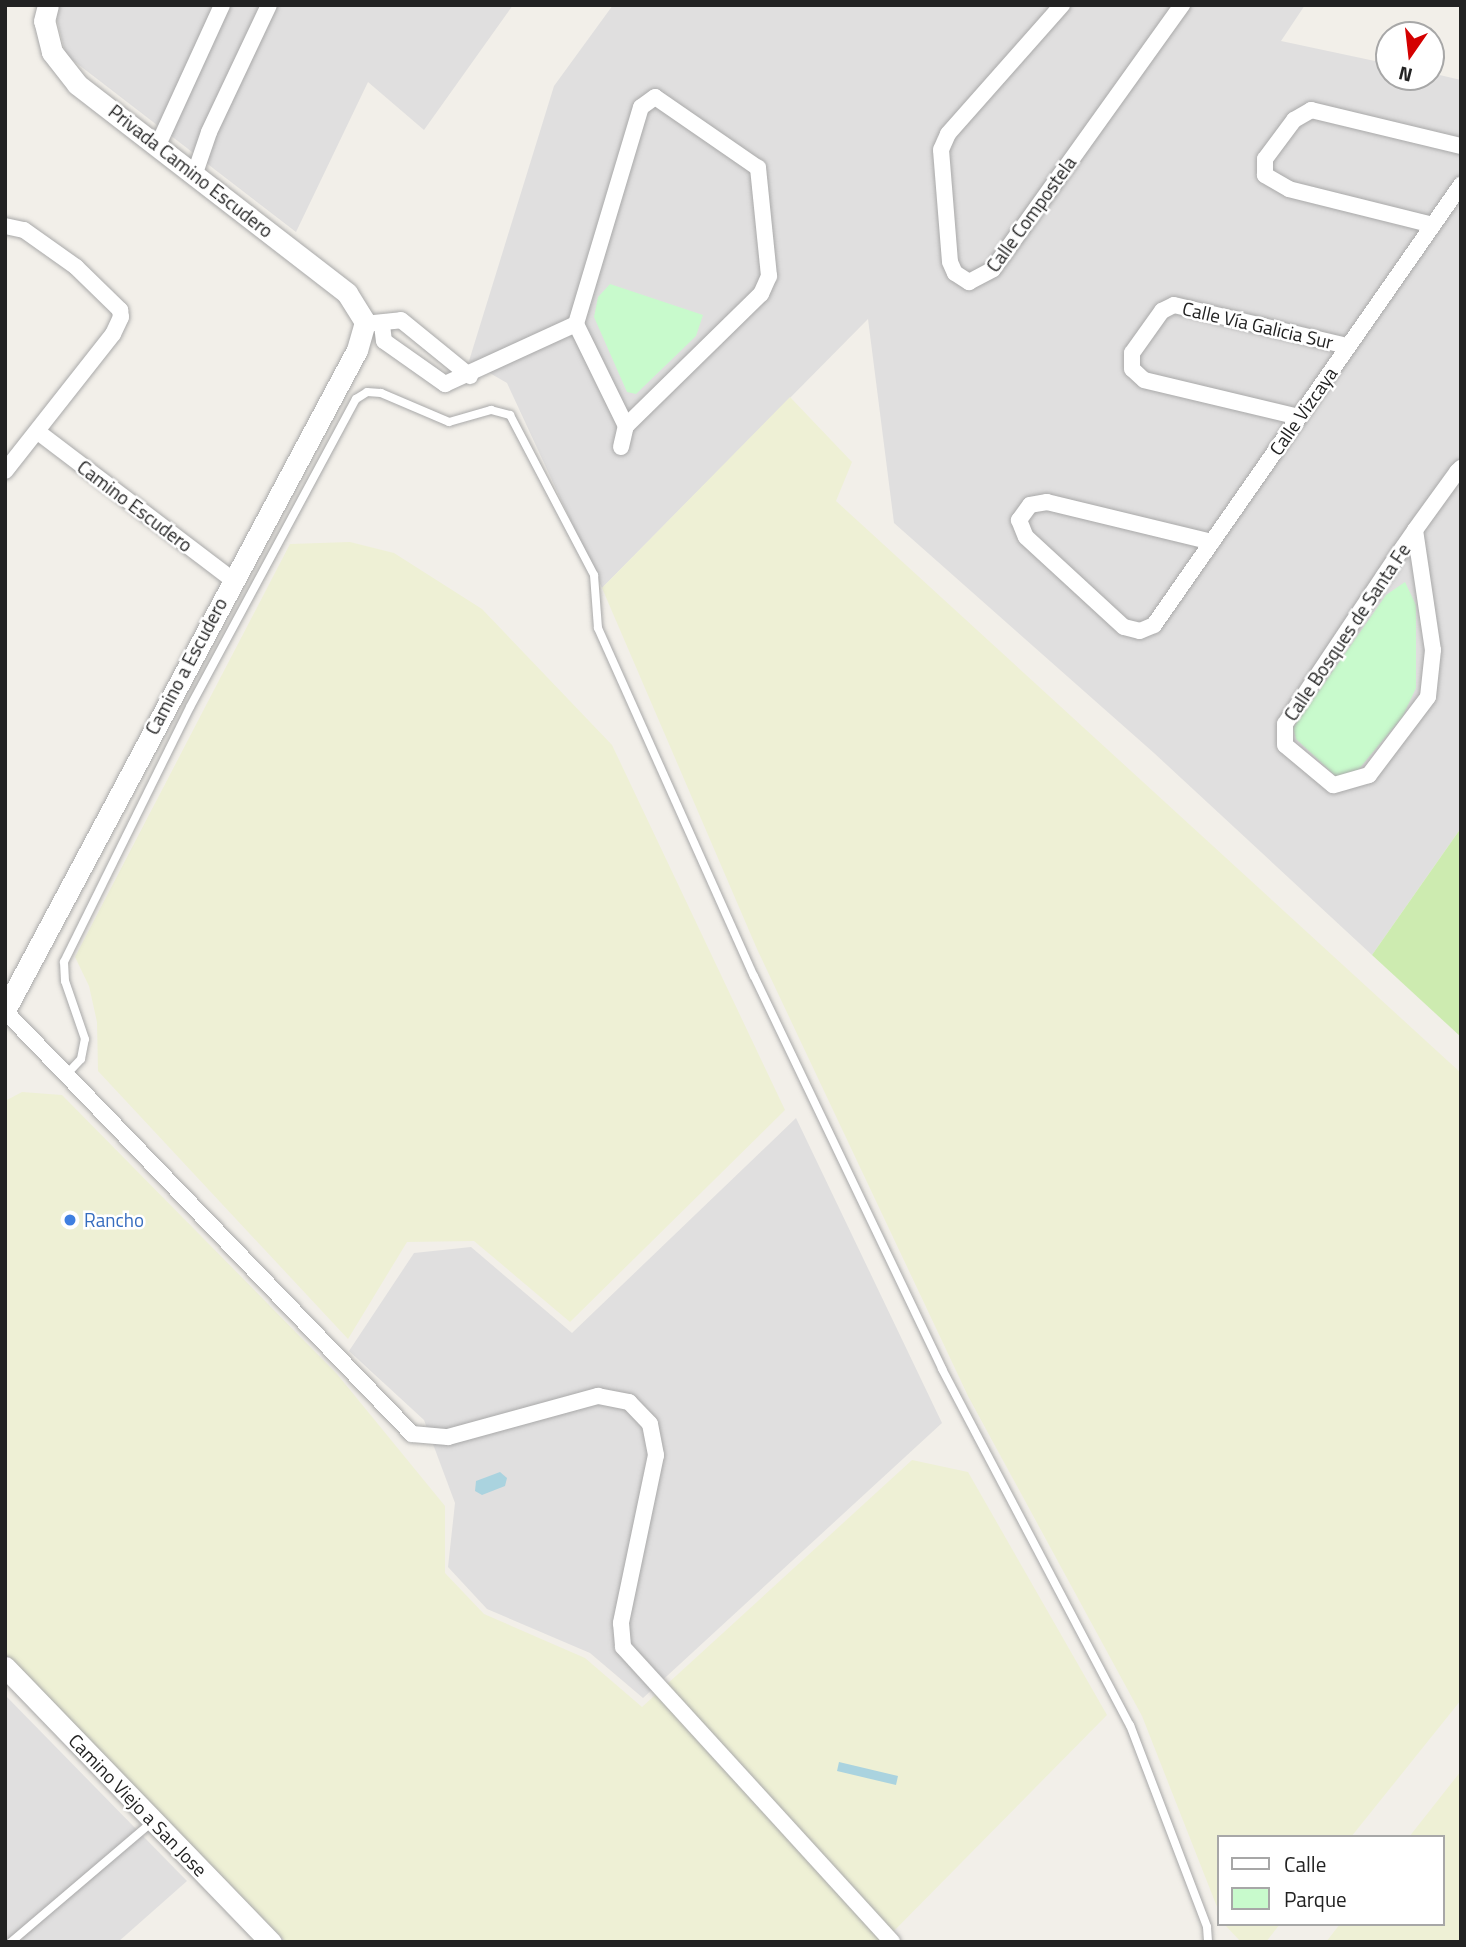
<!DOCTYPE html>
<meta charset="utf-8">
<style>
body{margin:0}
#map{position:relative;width:1466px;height:1947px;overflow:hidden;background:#f2efe9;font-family:"Titillium Web",sans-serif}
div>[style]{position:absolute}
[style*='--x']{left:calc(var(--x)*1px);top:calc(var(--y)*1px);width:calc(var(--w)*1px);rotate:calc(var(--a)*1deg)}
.residential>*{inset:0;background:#e0dfdf}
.farmland>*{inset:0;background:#eef0d5}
.grass>*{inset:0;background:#cdebb0}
.park>*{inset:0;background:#c8facc}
.water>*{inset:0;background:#aad3df}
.roads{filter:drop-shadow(0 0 2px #a9a9a9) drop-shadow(0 0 2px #a9a9a9)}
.service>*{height:8px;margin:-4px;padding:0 4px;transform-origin:4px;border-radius:4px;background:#fff}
.minor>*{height:16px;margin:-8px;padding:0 8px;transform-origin:8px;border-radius:8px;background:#fff}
.tertiary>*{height:21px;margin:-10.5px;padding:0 10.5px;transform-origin:10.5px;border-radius:10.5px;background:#fff}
.dots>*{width:19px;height:19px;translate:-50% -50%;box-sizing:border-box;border:4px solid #fff;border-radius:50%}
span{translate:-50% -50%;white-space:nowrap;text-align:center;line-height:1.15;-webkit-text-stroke:5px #fff;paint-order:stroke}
.street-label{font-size:19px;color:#222}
.shop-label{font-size:19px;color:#366cbe}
.left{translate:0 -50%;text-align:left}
.frame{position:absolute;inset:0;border:7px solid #222;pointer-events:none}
.legend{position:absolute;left:1217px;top:1835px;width:228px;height:91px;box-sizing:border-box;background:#fff;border:2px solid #a7a7a7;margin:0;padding:9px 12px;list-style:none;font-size:21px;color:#222}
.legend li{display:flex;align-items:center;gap:14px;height:35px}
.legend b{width:35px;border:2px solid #a7a7a7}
.north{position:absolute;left:1375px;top:21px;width:70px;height:70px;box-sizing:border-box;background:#fff;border:2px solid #a7a7a7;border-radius:50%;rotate:194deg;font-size:19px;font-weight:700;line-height:28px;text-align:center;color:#222}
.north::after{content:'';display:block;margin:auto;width:24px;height:32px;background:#d40000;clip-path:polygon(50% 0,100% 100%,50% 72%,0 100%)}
</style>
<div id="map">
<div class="residential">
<div style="clip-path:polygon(53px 5px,513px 5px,424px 130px,368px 82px,296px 232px,66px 55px)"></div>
<div style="clip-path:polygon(613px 5px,1305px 5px,1281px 41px,1389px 64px,1389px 77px,1431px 77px,1431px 73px,1461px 80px,1461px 828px,1372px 955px,1154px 753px,894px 523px,868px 319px,602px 588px,507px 383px,469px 361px,554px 86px)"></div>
<div style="clip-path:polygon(796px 1118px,942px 1423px,643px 1698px,590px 1653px,487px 1609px,448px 1567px,455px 1503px,424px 1420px,349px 1351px,414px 1253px,471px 1247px,572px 1333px)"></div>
<div style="clip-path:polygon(5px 1695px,187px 1881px,118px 1942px,5px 1942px)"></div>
</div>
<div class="farmland">
<div style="clip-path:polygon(790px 397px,852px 462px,836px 501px,1461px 1073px,1461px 1700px,1351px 1837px,1219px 1837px,1219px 1912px,1142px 1716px,968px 1396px,757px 949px,602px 588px)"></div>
<div style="clip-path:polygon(350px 542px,394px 553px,482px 609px,612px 745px,785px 1110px,570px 1322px,474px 1241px,407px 1242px,348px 1339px,98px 1071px,97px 1022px,89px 986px,75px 957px,290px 544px)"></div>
<div style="clip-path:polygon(22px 1092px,62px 1095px,337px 1374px,445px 1506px,445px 1573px,484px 1614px,585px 1658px,642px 1707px,912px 1460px,968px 1472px,1107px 1715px,883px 1942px,286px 1942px,5px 1654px,5px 1101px)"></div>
<div style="clip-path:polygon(1461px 1771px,1461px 1942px,1326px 1942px,1340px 1924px,1443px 1924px,1443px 1837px,1409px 1837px)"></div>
<div style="clip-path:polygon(1224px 1924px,1280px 1924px,1266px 1942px,1241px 1942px)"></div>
</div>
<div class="grass">
<div style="clip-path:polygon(1461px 828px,1461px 1037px,1372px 955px)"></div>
</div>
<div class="park">
<div style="clip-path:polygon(610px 284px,703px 315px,696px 336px,636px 394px,627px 392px,594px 317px,598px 297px)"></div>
<div style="clip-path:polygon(1405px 582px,1416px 605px,1416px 688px,1403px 716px,1354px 775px,1339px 779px,1296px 739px,1293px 728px,1386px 595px)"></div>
</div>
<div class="water">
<div style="clip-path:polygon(500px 1472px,507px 1478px,505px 1486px,482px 1495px,475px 1491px,476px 1481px)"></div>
<div style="clip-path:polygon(839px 1762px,898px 1776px,896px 1785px,837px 1771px)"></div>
</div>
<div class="roads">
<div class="service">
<div style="--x:66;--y:1075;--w:22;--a:-47"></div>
<div style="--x:81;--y:1059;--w:20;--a:-79"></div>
<div style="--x:85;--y:1039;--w:61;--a:-109"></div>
<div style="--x:65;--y:981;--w:19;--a:-93"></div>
<div style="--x:64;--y:962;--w:284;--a:-63.7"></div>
<div style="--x:190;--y:707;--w:350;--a:-61.7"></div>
<div style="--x:356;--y:399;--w:13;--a:-32"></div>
<div style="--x:367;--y:392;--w:14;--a:4"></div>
<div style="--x:381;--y:393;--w:74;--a:23.1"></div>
<div style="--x:449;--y:422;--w:44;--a:-15.9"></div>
<div style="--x:491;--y:410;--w:20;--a:15"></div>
<div style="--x:510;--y:415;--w:181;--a:62.3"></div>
<div style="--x:594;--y:575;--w:53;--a:85.7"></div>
<div style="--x:598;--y:628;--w:381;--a:65.9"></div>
<div style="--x:754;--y:976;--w:436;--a:64.4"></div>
<div style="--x:942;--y:1369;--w:403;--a:62.2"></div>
<div style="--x:1130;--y:1725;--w:216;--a:69.1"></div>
<div style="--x:1207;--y:1927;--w:15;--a:86"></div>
<div style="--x:11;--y:1942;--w:184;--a:-40.4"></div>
</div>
<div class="minor">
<div style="--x:1062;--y:5;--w:172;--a:131.5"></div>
<div style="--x:948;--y:134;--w:17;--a:114"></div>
<div style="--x:941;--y:150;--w:112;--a:85.4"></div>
<div style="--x:950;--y:262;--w:12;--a:66"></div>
<div style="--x:955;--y:273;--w:17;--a:33"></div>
<div style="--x:969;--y:282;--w:27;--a:-28"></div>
<div style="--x:993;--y:269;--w:325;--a:-54.4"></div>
<div style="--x:158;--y:145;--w:154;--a:-65.4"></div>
<div style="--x:195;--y:173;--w:43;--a:-71.1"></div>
<div style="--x:209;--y:132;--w:140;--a:-64.7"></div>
<div style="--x:1433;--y:225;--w:148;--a:-166"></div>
<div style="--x:1289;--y:189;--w:28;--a:-150"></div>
<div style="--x:1265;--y:175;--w:16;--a:-90"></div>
<div style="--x:1265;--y:159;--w:49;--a:-53.4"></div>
<div style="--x:1294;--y:120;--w:20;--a:-30"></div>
<div style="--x:1311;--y:110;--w:154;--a:13.5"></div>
<div style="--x:5;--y:226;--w:19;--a:12"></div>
<div style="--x:24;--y:230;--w:64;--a:35.4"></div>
<div style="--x:76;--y:267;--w:62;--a:44.3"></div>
<div style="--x:120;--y:310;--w:7;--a:82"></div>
<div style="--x:121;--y:317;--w:19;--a:115"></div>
<div style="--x:113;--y:334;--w:174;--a:128.2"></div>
<div style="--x:374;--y:323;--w:27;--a:-6"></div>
<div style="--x:401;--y:320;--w:89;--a:39.1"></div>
<div style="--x:382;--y:325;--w:16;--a:83"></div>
<div style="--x:384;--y:341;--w:75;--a:35.2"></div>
<div style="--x:445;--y:384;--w:144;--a:-24.6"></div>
<div style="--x:1299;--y:417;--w:159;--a:-166.6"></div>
<div style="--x:1144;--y:380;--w:16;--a:-137"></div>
<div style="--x:1132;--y:369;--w:16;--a:-90"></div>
<div style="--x:1132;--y:353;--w:52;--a:-54.5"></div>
<div style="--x:1162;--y:311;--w:13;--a:-27"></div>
<div style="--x:1174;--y:305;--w:179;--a:13.3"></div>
<div style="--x:38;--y:432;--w:243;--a:37.2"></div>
<div style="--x:621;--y:447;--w:22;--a:-77"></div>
<div style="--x:626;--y:426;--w:189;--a:-44.4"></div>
<div style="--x:761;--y:294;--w:20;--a:-66"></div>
<div style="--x:769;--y:276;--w:109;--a:-95.8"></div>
<div style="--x:758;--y:168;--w:125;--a:-145.4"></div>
<div style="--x:655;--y:97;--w:17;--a:144"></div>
<div style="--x:641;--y:107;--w:227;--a:106.7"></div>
<div style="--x:576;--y:324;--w:114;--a:63.9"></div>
<div style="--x:1415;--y:530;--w:121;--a:81.5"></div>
<div style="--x:1433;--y:650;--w:47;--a:96.1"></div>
<div style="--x:1428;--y:697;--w:98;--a:127.1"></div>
<div style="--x:1369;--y:775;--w:37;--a:164"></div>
<div style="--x:1333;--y:785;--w:62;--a:-140.2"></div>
<div style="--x:1285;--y:745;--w:21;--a:-90"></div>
<div style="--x:1285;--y:724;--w:206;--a:-56.3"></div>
<div style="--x:1399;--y:553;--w:28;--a:-55"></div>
<div style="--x:1415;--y:530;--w:72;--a:-54.1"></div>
<div style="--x:1457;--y:472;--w:6;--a:-45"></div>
<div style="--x:1212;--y:542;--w:170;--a:-166.4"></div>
<div style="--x:1047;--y:502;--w:17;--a:170"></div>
<div style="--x:1030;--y:505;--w:19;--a:126"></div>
<div style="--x:1019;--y:520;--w:18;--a:68"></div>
<div style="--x:1026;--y:537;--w:133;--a:42.6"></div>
<div style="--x:1124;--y:627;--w:16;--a:14"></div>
<div style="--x:1140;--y:631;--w:15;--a:-23"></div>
<div style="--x:1154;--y:625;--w:537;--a:-55.1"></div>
<div style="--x:5;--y:1011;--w:587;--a:46.1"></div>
<div style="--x:412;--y:1434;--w:36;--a:5"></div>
<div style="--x:448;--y:1437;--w:156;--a:-15.3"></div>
<div style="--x:598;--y:1396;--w:32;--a:11"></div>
<div style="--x:629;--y:1402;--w:30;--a:46"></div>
<div style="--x:650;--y:1424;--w:32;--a:79"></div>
<div style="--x:656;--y:1455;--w:172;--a:101.8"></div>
<div style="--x:621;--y:1623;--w:24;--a:85"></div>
<div style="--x:623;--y:1647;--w:399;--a:47.6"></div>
</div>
<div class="tertiary">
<div style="--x:5;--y:1010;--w:748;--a:-61.93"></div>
<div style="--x:357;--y:350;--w:29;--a:-74"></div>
<div style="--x:365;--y:322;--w:34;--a:-122"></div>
<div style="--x:347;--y:293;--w:341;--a:-142.3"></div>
<div style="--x:77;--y:84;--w:41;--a:-128"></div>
<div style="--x:52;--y:52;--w:32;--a:-104"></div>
<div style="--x:44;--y:21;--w:16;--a:-76"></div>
<div style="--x:5;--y:1667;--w:383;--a:46"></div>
</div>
</div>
<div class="dots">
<div style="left:70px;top:1220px;background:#3f7fe0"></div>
</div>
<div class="street-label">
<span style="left:191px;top:171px;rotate:38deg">Privada Camino Escudero</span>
<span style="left:1031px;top:214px;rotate:-54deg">Calle Compostela</span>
<span style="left:1258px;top:325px;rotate:13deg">Calle Vía Galicia Sur</span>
<span style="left:1303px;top:411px;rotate:-55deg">Calle Vizcaya</span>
<span style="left:135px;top:506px;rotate:37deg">Camino Escudero</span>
<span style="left:1347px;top:632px;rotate:-56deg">Calle Bosques de Santa Fe</span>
<span style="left:186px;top:666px;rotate:-62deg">Camino a Escudero</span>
<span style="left:138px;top:1805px;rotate:46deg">Camino Viejo a San Jose</span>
</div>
<div class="shop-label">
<span class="left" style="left:84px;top:1220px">Rancho</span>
</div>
<div class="frame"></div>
<ul class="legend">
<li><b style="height:9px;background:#fff"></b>Calle</li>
<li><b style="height:19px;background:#c8facc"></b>Parque</li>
</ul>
<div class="north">N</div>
</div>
